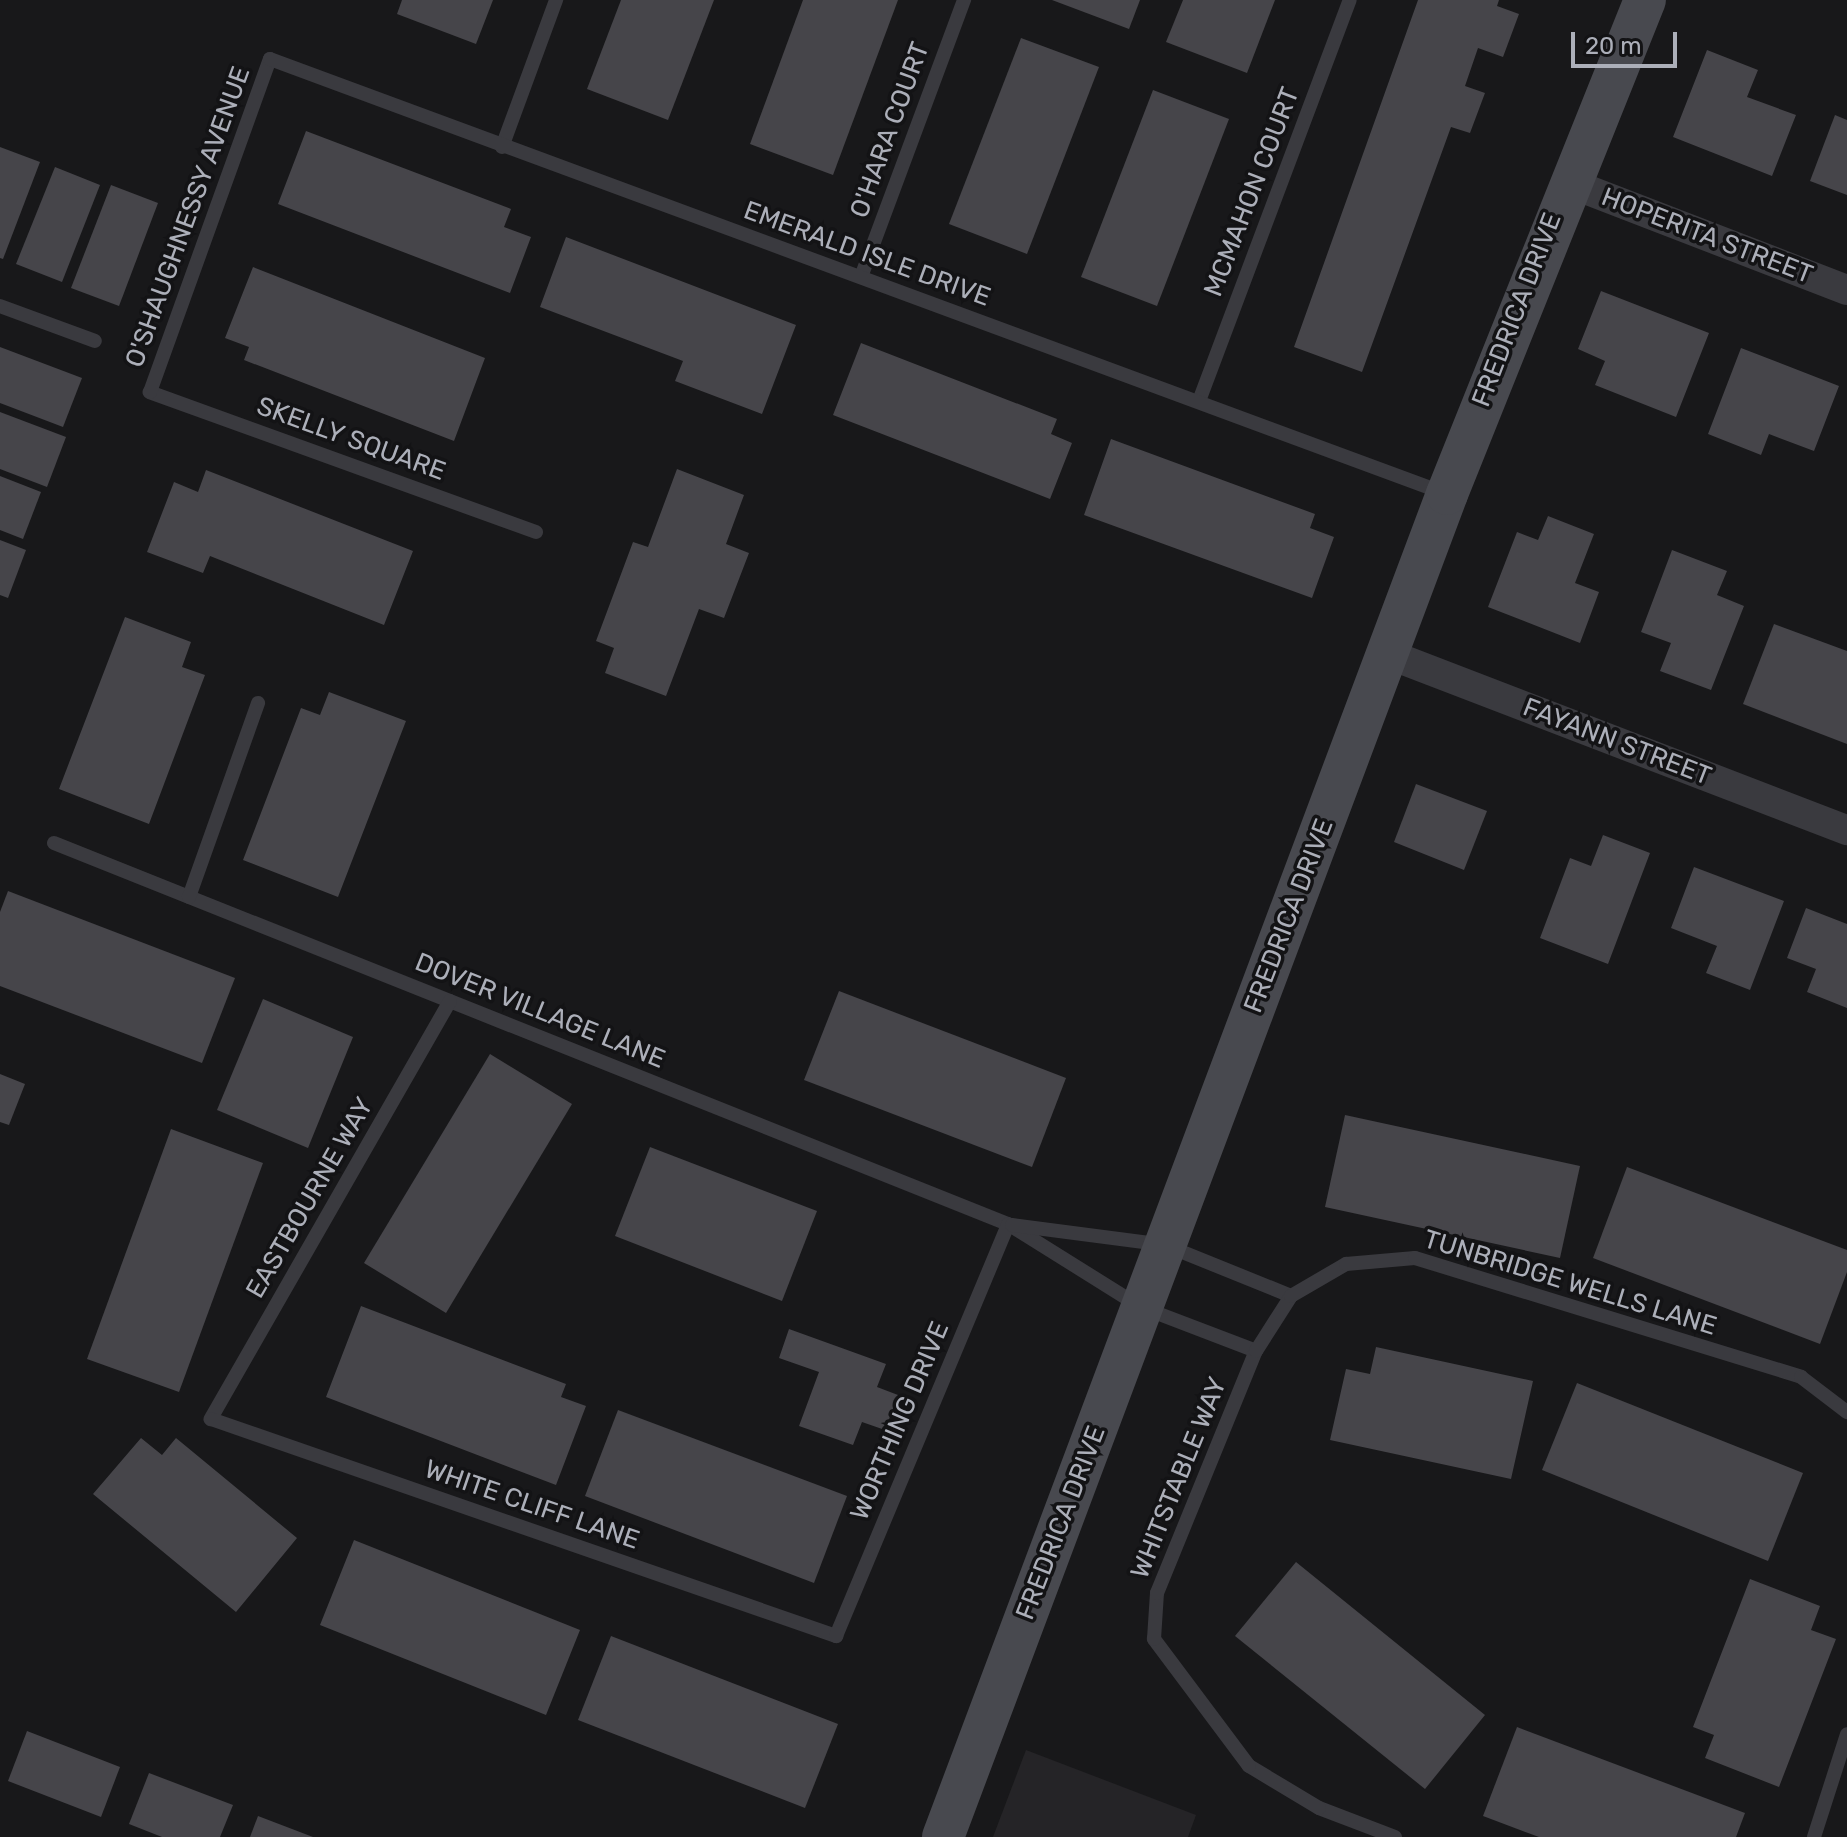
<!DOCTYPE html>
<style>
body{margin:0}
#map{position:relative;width:1847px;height:1837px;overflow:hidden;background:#18181a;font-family:Rubik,sans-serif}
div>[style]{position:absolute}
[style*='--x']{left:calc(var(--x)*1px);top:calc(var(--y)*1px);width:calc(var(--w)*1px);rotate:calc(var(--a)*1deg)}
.built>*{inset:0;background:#252427}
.building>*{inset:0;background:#46454a}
.lane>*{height:14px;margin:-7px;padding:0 7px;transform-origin:7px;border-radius:7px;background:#3a3a3f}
.street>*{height:30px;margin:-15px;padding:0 15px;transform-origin:15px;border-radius:15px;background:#3a3a3f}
.secondary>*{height:42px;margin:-21px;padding:0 21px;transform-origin:21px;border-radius:21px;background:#48494f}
span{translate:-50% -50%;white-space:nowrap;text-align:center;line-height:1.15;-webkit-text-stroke:7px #131315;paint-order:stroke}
.street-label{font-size:26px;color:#acafb9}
.scale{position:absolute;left:1571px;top:32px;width:106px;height:36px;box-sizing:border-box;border:4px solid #acafb9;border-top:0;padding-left:10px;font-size:24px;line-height:28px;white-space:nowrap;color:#acafb9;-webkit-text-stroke:6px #131315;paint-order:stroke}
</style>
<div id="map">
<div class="built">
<div style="clip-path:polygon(1026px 1750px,1196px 1815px,1188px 1837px,993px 1837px)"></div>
</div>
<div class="building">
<div style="clip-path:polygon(402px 0,493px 0,476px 44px,397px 14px)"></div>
<div style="clip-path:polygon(621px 0,714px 0,668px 120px,587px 89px)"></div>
<div style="clip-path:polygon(803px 0,898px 0,833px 175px,750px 144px)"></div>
<div style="clip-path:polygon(1052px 0,1140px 0,1129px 29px)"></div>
<div style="clip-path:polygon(1183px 0,1275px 0,1247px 73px,1166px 42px)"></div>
<div style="clip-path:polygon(1418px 0,1499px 0,1497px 6px,1519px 14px,1503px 57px,1478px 48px,1465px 86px,1485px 93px,1470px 133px,1451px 127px,1362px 372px,1294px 347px)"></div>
<div style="clip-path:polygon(1021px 38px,1099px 67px,1027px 254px,949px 224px)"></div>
<div style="clip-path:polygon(1707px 50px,1758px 70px,1747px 97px,1796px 115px,1772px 176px,1673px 137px)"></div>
<div style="clip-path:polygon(1153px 90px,1229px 119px,1157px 306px,1081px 277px)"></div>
<div style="clip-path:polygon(1835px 115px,1847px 120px,1847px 195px,1810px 181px)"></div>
<div style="clip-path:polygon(306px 131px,511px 209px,504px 227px,531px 237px,510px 293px,278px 204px)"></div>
<div style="clip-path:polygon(0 147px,40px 162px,3px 259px,0 258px)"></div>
<div style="clip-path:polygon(55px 167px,100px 185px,62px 282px,16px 264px)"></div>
<div style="clip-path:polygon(111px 185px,158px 203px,119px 306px,71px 288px)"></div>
<div style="clip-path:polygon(566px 237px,796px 325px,762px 414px,675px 381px,683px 361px,540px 307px)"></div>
<div style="clip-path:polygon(253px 267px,485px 358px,454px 441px,244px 360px,249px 347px,225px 338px)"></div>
<div style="clip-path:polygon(1601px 291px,1709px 333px,1676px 417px,1595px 385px,1605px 361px,1578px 349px)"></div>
<div style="clip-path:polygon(861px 343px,1057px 419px,1051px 434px,1072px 443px,1050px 499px,833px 415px)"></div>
<div style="clip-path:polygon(0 347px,82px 378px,63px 427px,0 403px)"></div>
<div style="clip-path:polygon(1741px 348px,1839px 386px,1814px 451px,1769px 434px,1761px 455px,1708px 434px)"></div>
<div style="clip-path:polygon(0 412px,66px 437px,47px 487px,0 469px)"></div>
<div style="clip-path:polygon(1111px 439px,1315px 514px,1310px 528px,1334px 537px,1312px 598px,1084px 515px)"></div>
<div style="clip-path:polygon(677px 469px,744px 495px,726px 544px,749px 553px,724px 618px,699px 609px,666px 696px,605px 673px,614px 648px,596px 641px,633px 542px,648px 547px)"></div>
<div style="clip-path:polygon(206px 470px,413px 551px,384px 625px,210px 556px,203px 573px,147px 552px,174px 482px,198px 492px)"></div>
<div style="clip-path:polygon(0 476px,41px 492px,23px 539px,0 530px)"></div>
<div style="clip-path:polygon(1548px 516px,1594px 534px,1575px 583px,1599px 592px,1580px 643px,1488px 607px,1517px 532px,1538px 540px)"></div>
<div style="clip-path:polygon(0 540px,26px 550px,8px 598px,0 595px)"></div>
<div style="clip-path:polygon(1672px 550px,1727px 571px,1717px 595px,1744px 606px,1711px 690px,1660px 671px,1671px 643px,1641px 632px)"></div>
<div style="clip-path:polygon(125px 617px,191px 642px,182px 667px,205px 675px,149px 824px,59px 789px)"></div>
<div style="clip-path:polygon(1774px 624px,1847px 651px,1847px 744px,1743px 704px)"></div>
<div style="clip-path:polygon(329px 692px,406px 721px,338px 897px,243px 860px,301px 708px,320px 715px)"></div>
<div style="clip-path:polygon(1416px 784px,1487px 811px,1464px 870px,1394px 842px)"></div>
<div style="clip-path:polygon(1603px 835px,1650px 853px,1608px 964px,1540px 938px,1570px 858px,1591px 866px)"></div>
<div style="clip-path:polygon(1694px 867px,1784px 901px,1750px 990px,1706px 973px,1717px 946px,1671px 928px)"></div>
<div style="clip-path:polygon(8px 891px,235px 978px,202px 1063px,0 986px,0 912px)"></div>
<div style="clip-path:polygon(1806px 908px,1847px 924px,1847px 1008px,1807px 992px,1816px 969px,1787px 958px)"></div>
<div style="clip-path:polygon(839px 991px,1066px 1078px,1032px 1167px,804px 1080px)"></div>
<div style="clip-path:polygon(263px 999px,353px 1037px,308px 1148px,217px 1110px)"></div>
<div style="clip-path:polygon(490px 1054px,572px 1104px,446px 1313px,364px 1263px)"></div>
<div style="clip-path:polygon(0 1074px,25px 1084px,9px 1125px,0 1122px)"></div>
<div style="clip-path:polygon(1345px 1115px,1580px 1166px,1560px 1258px,1325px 1207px)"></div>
<div style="clip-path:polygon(171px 1129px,263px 1163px,179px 1392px,87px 1359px)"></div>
<div style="clip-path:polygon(650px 1147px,817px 1211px,782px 1301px,615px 1236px)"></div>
<div style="clip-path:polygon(1627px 1167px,1847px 1250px,1847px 1272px,1820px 1344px,1593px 1258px)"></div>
<div style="clip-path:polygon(361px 1306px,566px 1384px,561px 1397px,586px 1406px,556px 1485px,326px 1397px)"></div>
<div style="clip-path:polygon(789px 1329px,886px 1364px,877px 1387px,898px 1395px,885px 1430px,862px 1422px,853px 1445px,799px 1426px,819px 1372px,779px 1358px)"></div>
<div style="clip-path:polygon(1376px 1347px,1533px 1381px,1511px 1479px,1330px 1440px,1346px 1369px,1370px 1374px)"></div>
<div style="clip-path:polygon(1577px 1383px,1803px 1473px,1768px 1561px,1542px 1470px)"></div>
<div style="clip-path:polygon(618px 1410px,847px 1496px,814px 1583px,585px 1496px)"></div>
<div style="clip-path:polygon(141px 1438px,162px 1455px,176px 1438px,297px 1538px,236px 1612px,93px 1494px)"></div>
<div style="clip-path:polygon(354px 1540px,580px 1630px,546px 1715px,320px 1625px)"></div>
<div style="clip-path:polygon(1296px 1562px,1485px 1715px,1425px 1789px,1235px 1636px)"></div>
<div style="clip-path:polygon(1750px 1579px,1820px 1606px,1811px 1630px,1836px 1639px,1779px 1787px,1705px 1758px,1714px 1735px,1693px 1727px)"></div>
<div style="clip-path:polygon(611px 1636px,838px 1724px,805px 1808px,578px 1720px)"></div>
<div style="clip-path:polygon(1517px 1727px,1745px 1813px,1736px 1837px,1539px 1837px,1483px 1816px)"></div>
<div style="clip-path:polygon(27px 1731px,120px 1767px,101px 1817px,8px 1781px)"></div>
<div style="clip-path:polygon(149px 1773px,233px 1805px,220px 1837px,162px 1837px,129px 1824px)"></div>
<div style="clip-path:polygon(258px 1816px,313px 1837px,250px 1837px)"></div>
</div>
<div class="lane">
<div style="--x:502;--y:147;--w:157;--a:-69.8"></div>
<div style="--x:861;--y:277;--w:296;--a:-69.6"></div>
<div style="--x:0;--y:306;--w:101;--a:20.2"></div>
<div style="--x:1199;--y:401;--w:428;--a:-69.4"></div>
<div style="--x:536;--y:532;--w:411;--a:-160.1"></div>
<div style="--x:150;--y:392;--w:354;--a:-70.2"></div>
<div style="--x:270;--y:59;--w:1252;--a:20.29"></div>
<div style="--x:54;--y:843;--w:1027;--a:21.77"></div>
<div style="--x:1008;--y:1224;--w:157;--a:32"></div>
<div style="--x:1141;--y:1307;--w:123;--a:20.9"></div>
<div style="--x:189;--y:897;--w:206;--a:-70.4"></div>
<div style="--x:450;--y:1001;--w:482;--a:119.8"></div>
<div style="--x:211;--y:1419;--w:662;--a:19.15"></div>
<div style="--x:836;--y:1636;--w:446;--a:-67.3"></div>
<div style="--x:1012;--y:1225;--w:154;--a:7.4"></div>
<div style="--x:1165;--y:1245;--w:136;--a:22"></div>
<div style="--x:1395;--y:1837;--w:81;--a:-159.1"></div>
<div style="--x:1319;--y:1808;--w:82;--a:-149"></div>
<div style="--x:1249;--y:1766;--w:159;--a:-126.8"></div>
<div style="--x:1154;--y:1639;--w:46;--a:-86.3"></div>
<div style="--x:1157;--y:1593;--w:261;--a:-67.8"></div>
<div style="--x:1256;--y:1351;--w:65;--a:-57.5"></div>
<div style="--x:1291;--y:1296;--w:64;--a:-30.2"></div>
<div style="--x:1346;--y:1264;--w:69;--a:-5"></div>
<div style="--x:1415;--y:1258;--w:404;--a:17.1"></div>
<div style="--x:1801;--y:1377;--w:58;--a:37.3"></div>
<div style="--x:1814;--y:1837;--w:108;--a:-72.2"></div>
</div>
<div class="street">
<div style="--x:1567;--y:182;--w:300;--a:21.1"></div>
<div style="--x:1388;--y:654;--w:492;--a:21"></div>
</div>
<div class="secondary">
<div style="--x:943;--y:1837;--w:1434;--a:-69.43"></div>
<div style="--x:1447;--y:494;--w:532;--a:-68.16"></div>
</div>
<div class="street-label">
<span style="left:890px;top:130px;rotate:-70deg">O'HARA COURT</span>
<span style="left:1252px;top:192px;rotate:-69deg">MCMAHON COURT</span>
<span style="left:188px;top:217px;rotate:-70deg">O'SHAUGHNESSY AVENUE</span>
<span style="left:1707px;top:236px;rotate:21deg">HOPERITA STREET</span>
<span style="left:867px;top:254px;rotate:20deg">EMERALD ISLE DRIVE</span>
<span style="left:1517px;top:310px;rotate:-69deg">FREDRICA DRIVE</span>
<span style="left:351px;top:439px;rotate:20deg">SKELLY SQUARE</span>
<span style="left:1617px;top:742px;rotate:21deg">FAYANN STREET</span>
<span style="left:1289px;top:916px;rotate:-69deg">FREDRICA DRIVE</span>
<span style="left:540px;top:1011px;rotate:22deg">DOVER VILLAGE LANE</span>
<span style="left:310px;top:1198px;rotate:-60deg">EASTBOURNE WAY</span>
<span style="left:1570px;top:1283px;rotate:17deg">TUNBRIDGE WELLS LANE</span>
<span style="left:900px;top:1421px;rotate:-67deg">WORTHING DRIVE</span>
<span style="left:1179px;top:1478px;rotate:-68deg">WHITSTABLE WAY</span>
<span style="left:532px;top:1505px;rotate:19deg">WHITE CLIFF LANE</span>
<span style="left:1061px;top:1523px;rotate:-69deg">FREDRICA DRIVE</span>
</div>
<div class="scale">20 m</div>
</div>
